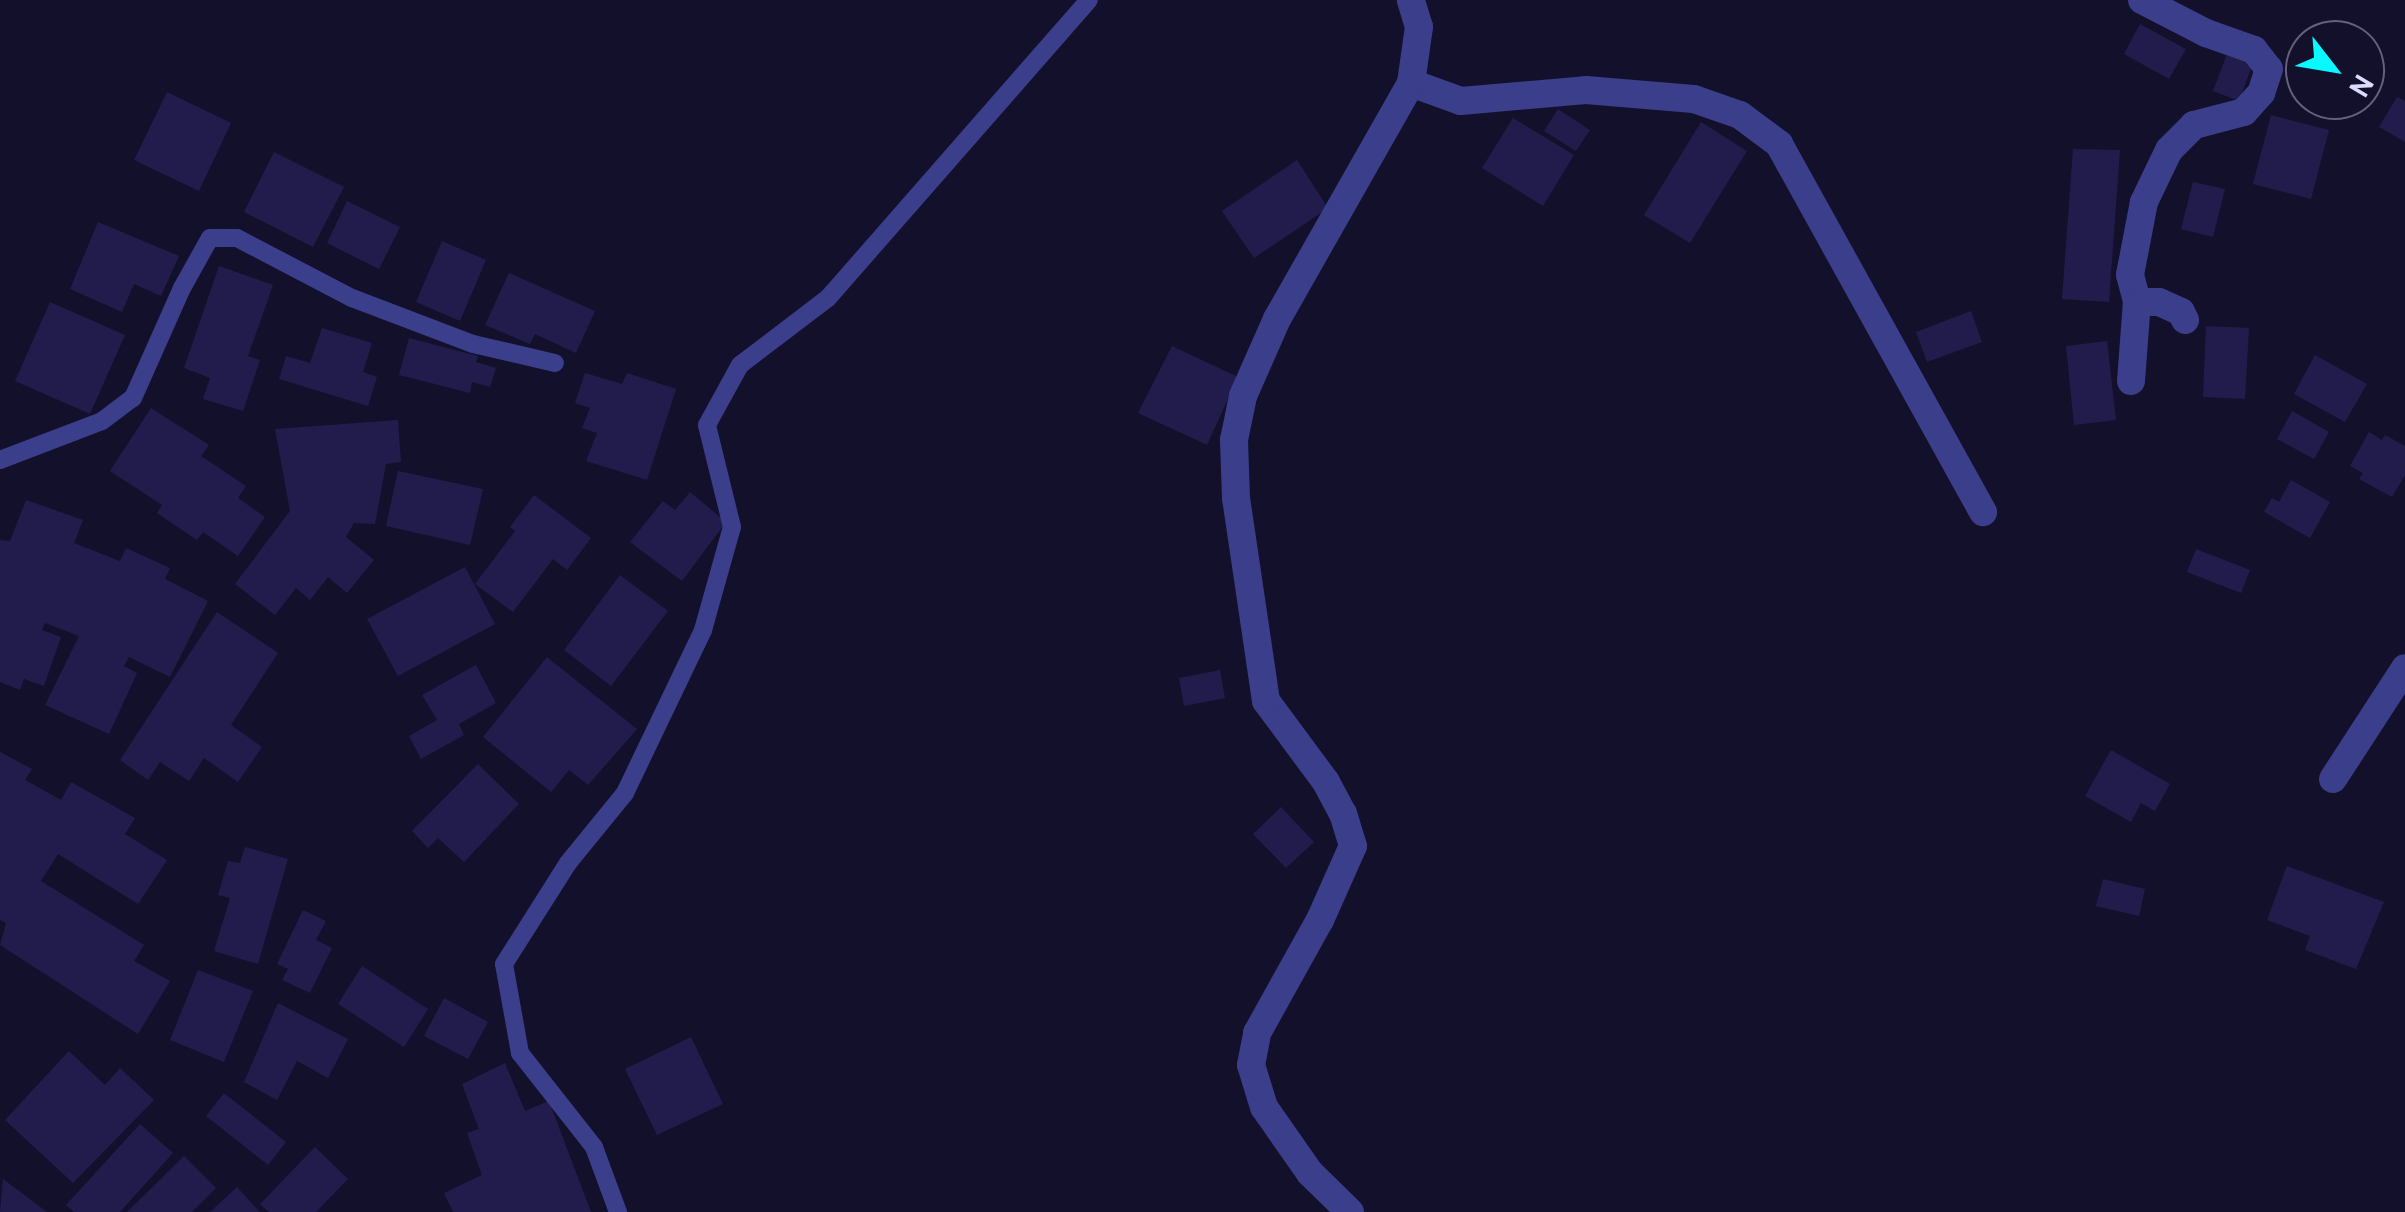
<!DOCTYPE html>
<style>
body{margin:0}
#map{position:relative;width:2405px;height:1212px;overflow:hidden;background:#13102b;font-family:Overpass,sans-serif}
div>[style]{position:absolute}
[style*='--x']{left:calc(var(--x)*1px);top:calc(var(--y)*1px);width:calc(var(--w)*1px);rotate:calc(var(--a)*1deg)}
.building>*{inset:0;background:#221c4c}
.service>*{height:18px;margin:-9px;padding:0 9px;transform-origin:9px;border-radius:9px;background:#3b3e8b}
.minor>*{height:28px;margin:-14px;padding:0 14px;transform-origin:14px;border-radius:14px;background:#3b3e8b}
span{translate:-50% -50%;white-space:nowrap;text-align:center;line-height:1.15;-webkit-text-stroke:8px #13102b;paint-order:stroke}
.north{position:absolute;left:2285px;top:20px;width:100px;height:100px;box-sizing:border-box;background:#13102b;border:2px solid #636180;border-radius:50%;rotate:121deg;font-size:28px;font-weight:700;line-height:40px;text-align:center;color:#dcdaff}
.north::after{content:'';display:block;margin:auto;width:35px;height:45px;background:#06faff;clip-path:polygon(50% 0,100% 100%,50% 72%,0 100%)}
</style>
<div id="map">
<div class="building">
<div style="clip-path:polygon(2140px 24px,2186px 49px,2169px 79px,2124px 54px)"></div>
<div style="clip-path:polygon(2227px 54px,2253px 63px,2239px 101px,2213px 91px)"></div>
<div style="clip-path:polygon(167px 92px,231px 123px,199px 191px,134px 160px)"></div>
<div style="clip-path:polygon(2397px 97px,2405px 101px,2405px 142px,2379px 127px)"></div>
<div style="clip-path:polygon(1558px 109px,1590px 130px,1576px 151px,1544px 131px)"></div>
<div style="clip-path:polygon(2271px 115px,2329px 130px,2311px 199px,2253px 184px)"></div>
<div style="clip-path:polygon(1513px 118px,1574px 155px,1543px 206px,1482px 168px)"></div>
<div style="clip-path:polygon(1701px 122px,1747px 151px,1690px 243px,1644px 215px)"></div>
<div style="clip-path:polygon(2073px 149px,2120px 150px,2109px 302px,2062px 299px)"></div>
<div style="clip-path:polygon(274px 152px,344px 187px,313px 247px,244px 212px)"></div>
<div style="clip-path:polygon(1297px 160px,1328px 208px,1254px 258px,1222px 211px)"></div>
<div style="clip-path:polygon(2193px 182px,2225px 189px,2213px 237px,2181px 229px)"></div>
<div style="clip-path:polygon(347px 201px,400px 227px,379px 269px,327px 243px)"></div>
<div style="clip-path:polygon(98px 222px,179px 256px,161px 296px,134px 284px,122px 312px,70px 289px)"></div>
<div style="clip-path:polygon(442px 241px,486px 260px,460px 321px,416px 302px)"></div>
<div style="clip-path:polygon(219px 266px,273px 285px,248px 356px,260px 360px,243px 411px,203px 399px,210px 378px,184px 368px)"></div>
<div style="clip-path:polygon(509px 273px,595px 311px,576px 353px,535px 334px,530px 344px,485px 325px)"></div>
<div style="clip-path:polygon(50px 302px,125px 335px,90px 414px,15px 381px)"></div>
<div style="clip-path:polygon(1971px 311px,1982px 342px,1927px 362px,1916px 332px)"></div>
<div style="clip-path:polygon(2206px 326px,2249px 328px,2245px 399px,2203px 397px)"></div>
<div style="clip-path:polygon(322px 328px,372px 343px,363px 372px,377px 377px,368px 406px,279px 379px,286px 356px,310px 363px)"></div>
<div style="clip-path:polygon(409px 338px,478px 356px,476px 362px,496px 368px,490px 387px,472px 382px,470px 393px,399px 375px)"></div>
<div style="clip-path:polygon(2107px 341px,2116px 420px,2074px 425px,2066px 346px)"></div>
<div style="clip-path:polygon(1172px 346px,1238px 377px,1207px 445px,1138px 413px)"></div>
<div style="clip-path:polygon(2315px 355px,2367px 384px,2345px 422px,2294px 394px)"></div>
<div style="clip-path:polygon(585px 373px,622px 384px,627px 373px,676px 389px,647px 480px,586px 461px,597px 433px,582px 428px,590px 408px,575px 403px)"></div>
<div style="clip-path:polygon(151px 408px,209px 445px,201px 456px,246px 486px,238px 498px,265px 517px,238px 556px,203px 532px,197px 540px,157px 513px,162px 505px,110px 471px)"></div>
<div style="clip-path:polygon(2292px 411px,2329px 432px,2314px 459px,2277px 439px)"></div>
<div style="clip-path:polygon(398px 420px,401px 462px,386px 464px,375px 524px,354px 523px,346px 537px,374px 560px,347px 593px,328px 577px,310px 600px,296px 588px,275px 615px,235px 584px,290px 511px,275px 429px)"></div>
<div style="clip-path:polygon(2369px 432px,2382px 440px,2385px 435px,2405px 446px,2405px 475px,2392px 497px,2359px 479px,2363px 473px,2350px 466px)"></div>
<div style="clip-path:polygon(398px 471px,483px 489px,470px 545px,386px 526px)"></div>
<div style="clip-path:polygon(2291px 480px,2330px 502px,2310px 538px,2264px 512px,2272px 498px,2279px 502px)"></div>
<div style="clip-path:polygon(690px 492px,726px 522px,682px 581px,630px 542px,663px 501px,675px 510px)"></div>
<div style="clip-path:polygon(534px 495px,591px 538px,567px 570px,553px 559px,513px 612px,475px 584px,515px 531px,510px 527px)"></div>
<div style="clip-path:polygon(26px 500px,83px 520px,74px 543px,120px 561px,126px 548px,170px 568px,165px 579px,208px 601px,170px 677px,129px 657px,124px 666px,137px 673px,109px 734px,45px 705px,79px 636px,45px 623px,42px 630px,61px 637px,44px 686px,24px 679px,20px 690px,0 682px,0 540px,10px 541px)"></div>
<div style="clip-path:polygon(2196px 549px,2250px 570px,2241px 593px,2187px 572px)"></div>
<div style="clip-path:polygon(465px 567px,495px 624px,398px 676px,367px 619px)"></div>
<div style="clip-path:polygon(620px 575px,668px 611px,611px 686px,564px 650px)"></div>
<div style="clip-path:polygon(217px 612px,278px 653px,231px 725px,262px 747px,238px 782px,204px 758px,189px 781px,160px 762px,148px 780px,120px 760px)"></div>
<div style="clip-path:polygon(547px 657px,637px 729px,588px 785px,569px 770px,551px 792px,483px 737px)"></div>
<div style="clip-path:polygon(476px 665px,496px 703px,459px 724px,464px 735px,421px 759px,409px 736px,437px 720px,422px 695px)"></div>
<div style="clip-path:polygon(1220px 670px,1225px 698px,1184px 706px,1179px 678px)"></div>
<div style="clip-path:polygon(2111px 750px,2170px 784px,2155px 811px,2141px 803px,2131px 822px,2085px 796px)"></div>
<div style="clip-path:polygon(0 752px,32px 769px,25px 780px,61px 800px,71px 782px,135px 818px,125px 834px,167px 860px,138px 904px,58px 854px,41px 881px,144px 945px,134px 961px,170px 981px,138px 1034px,0 945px,6px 923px,0 920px)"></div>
<div style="clip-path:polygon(478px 764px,519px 804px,464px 862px,438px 838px,428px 848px,412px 831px)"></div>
<div style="clip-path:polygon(1281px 807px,1314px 842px,1286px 868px,1253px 834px)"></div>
<div style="clip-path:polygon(245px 847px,288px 859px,258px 964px,214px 951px,230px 898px,218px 895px,228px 861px,240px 863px)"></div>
<div style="clip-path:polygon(2287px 866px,2384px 902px,2356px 969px,2305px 950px,2310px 936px,2267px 920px)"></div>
<div style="clip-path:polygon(2103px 879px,2145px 889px,2139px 916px,2096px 906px)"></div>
<div style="clip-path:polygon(303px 910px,326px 921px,316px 940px,332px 948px,310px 993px,282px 980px,288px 969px,277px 964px)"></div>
<div style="clip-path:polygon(362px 966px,428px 1009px,404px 1047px,338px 1004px)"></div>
<div style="clip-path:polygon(198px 970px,253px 991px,224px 1062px,170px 1040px)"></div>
<div style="clip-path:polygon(444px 998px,488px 1022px,468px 1059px,424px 1036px)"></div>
<div style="clip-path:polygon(278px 1003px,348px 1039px,328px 1078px,297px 1061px,277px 1100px,244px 1082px)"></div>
<div style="clip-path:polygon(691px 1037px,723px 1104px,657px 1135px,625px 1069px)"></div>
<div style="clip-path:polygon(69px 1051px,105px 1085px,120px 1068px,154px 1100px,73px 1183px,5px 1120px)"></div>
<div style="clip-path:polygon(505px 1063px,525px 1111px,549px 1101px,591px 1212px,453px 1212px,444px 1193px,482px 1175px,467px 1133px,479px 1129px,462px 1084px)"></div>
<div style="clip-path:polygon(224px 1093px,286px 1142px,268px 1165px,206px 1116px)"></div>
<div style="clip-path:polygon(140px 1124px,173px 1153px,120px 1212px,74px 1212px,66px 1205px)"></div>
<div style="clip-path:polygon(315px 1147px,348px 1179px,316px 1212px,269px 1212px,260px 1204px)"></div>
<div style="clip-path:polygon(184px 1156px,216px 1188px,192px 1212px,127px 1212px)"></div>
<div style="clip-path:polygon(3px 1179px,47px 1212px,0 1212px)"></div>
<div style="clip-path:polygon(237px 1187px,260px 1212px,210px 1212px)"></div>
</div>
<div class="service">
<div style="--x:0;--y:460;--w:109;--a:-20.9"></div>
<div style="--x:102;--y:421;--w:39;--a:-37"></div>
<div style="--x:133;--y:398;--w:120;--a:-66"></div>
<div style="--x:182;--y:288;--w:57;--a:-60.8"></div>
<div style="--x:210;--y:238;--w:27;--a:0"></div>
<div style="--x:237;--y:238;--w:130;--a:27.6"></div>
<div style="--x:352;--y:298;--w:129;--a:20.8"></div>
<div style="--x:473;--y:344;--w:84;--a:13"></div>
<div style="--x:618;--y:1212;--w:69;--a:-110.3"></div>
<div style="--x:594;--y:1147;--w:120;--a:-128.2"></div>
<div style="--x:520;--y:1053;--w:90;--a:-100.2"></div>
<div style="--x:504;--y:964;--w:120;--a:-57.6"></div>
<div style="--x:568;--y:863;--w:90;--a:-50.8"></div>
<div style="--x:625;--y:793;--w:181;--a:-64.4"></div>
<div style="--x:703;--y:630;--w:107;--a:-74.3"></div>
<div style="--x:732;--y:527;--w:105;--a:-103.8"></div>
<div style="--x:707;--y:425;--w:68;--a:-61.2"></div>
<div style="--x:740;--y:365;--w:111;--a:-37.3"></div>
<div style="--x:828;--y:298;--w:396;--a:-48.8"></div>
</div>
<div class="minor">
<div style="--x:2142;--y:0;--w:72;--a:27.3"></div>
<div style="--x:2206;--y:33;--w:51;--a:19.5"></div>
<div style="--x:2254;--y:50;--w:24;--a:52"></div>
<div style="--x:2269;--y:69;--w:25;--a:108"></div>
<div style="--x:2261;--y:93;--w:25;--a:132"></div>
<div style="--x:2244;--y:112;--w:52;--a:165.4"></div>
<div style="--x:2194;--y:125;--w:35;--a:135"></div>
<div style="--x:2169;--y:150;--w:58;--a:115.7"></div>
<div style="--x:2144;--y:202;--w:74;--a:100.9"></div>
<div style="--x:2130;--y:275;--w:28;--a:75"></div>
<div style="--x:2137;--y:302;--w:22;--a:0"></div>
<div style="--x:2159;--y:302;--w:24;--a:24"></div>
<div style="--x:2181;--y:312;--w:9;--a:63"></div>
<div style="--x:1411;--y:83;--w:53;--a:19.8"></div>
<div style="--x:1461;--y:101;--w:125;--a:-5"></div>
<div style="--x:1586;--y:90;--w:108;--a:4.8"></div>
<div style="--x:1694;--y:99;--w:49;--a:19.2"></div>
<div style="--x:1740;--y:115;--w:49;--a:36.6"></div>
<div style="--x:1779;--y:144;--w:421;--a:61"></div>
<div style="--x:2131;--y:381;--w:79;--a:-85.7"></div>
<div style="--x:2333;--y:779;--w:132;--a:-57"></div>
<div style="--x:1350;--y:1212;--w:56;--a:-135.7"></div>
<div style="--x:1310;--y:1173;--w:80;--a:-124.9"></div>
<div style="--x:1264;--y:1107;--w:44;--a:-107.2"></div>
<div style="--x:1251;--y:1065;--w:33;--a:-79"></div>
<div style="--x:1257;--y:1033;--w:129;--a:-60.9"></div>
<div style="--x:1320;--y:920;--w:81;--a:-66"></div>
<div style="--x:1353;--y:846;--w:34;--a:-107"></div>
<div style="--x:1343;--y:814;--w:36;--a:-118"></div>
<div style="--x:1326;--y:782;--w:101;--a:-126.5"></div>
<div style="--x:1266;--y:701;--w:205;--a:-98.4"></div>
<div style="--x:1236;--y:498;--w:58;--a:-92"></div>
<div style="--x:1234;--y:440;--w:45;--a:-78.4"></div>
<div style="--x:1243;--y:396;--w:84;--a:-66.2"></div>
<div style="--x:1277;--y:319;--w:271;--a:-60.4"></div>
<div style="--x:1411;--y:83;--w:57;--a:-81.9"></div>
<div style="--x:1419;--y:27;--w:28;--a:-107"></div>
</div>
<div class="north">N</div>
</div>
